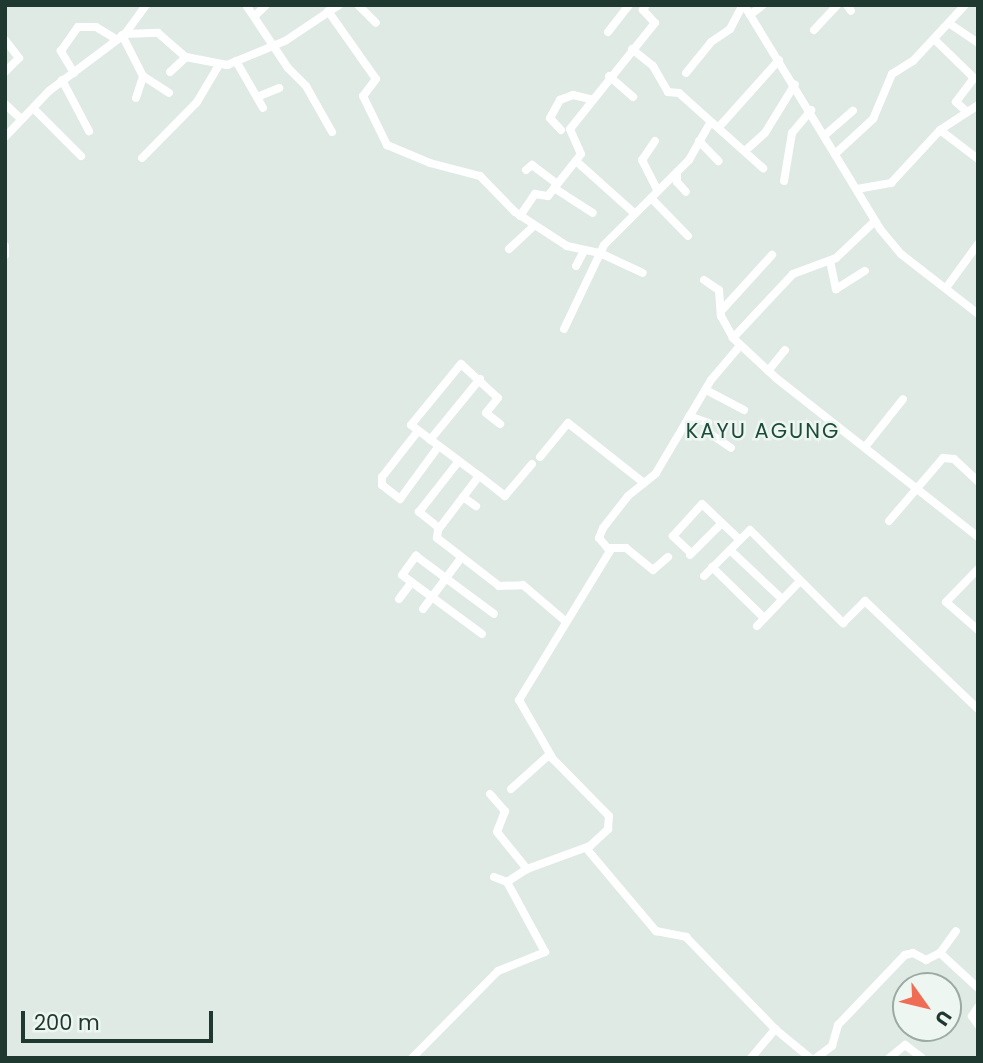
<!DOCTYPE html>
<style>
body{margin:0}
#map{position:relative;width:983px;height:1063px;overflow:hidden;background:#deeae3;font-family:Poppins,sans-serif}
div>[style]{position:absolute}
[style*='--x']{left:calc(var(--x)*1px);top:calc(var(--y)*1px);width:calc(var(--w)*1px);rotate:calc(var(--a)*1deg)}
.minor>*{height:8px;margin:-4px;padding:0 4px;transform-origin:4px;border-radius:4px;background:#fff}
span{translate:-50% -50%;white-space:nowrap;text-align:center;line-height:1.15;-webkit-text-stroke:5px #eef6f2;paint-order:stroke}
.quarter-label{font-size:21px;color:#1c4b3b;letter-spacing:2px}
.frame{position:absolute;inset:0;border:7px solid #203930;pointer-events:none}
.north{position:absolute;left:892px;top:972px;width:70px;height:70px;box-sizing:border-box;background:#eef6f2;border:2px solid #9caaa4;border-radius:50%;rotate:124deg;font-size:19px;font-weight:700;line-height:28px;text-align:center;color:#203930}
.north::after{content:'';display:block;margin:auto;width:24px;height:32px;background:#f06d55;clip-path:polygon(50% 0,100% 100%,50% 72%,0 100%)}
.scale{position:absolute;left:21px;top:1011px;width:192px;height:32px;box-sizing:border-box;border:4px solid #203930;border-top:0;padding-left:9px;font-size:21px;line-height:24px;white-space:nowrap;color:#203930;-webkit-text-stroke:5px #eef6f2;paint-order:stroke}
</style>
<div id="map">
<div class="minor">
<div style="--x:246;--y:5;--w:76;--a:56.3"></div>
<div style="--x:288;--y:68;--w:25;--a:45"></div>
<div style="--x:306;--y:86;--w:53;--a:60.5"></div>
<div style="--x:358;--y:5;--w:25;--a:45"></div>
<div style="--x:744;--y:5;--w:262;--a:58.7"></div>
<div style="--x:880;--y:229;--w:33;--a:50"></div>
<div style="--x:901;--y:254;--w:98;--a:37.9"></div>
<div style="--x:847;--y:5;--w:7;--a:56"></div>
<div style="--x:328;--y:11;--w:83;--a:54.8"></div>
<div style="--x:376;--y:79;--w:21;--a:127"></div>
<div style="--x:363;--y:96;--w:55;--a:63.9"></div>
<div style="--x:387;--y:145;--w:47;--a:22.7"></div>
<div style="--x:430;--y:163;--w:52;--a:14.6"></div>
<div style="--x:480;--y:176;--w:50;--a:45.8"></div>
<div style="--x:515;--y:212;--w:62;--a:33.2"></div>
<div style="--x:567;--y:246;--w:34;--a:12"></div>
<div style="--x:600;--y:253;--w:47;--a:24.9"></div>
<div style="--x:256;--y:15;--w:14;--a:-45"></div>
<div style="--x:750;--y:15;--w:16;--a:-38"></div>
<div style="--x:950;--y:24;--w:34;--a:34"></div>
<div style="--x:814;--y:30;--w:34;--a:-47"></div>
<div style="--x:608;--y:32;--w:34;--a:-52"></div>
<div style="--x:125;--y:34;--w:36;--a:-54"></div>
<div style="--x:122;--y:35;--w:46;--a:62.9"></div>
<div style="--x:143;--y:76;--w:31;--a:33"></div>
<div style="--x:5;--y:40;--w:23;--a:52"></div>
<div style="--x:19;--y:58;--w:20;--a:135"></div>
<div style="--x:935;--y:40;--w:54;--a:44.3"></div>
<div style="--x:974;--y:78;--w:30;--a:127"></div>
<div style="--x:956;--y:102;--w:15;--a:42"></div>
<div style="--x:632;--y:49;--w:27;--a:39"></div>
<div style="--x:653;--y:66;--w:30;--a:60"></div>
<div style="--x:668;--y:92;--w:11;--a:5"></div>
<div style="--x:679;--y:93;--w:113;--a:41.8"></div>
<div style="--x:236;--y:61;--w:54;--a:60.1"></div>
<div style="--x:170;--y:72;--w:22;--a:-43"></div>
<div style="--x:74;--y:73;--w:26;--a:-121"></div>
<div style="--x:61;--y:51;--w:29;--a:-55"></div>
<div style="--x:78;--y:27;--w:18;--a:0"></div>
<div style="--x:96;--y:27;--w:23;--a:31"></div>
<div style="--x:686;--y:73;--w:40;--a:-51"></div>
<div style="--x:711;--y:42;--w:23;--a:-34"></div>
<div style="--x:730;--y:29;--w:27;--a:-62"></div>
<div style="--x:609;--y:76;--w:32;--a:41"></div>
<div style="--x:62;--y:80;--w:58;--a:62.1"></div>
<div style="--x:257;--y:97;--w:24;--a:-22"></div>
<div style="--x:136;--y:98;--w:23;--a:-72"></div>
<div style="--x:5;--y:104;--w:22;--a:43"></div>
<div style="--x:33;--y:108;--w:68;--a:45"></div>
<div style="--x:719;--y:127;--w:90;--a:-48.2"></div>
<div style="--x:561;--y:130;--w:16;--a:-133"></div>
<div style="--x:550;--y:118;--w:21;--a:-61"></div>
<div style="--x:560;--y:100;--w:14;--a:-21"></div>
<div style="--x:573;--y:95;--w:18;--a:13"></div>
<div style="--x:940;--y:130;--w:45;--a:-33.3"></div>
<div style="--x:825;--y:135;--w:37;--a:-41"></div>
<div style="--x:5;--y:137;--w:64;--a:-46.3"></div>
<div style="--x:49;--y:91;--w:95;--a:-36.9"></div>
<div style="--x:125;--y:34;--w:33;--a:-2"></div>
<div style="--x:158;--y:33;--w:37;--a:41"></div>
<div style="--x:186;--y:57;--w:42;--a:11"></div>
<div style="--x:227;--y:65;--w:63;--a:-22.5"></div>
<div style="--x:285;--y:41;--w:65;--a:-33.7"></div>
<div style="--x:655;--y:141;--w:23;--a:124"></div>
<div style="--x:642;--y:160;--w:35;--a:63"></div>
<div style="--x:699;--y:141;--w:28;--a:46"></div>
<div style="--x:746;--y:150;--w:25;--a:-42"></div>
<div style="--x:765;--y:133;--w:57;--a:-58.5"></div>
<div style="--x:835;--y:154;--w:52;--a:-42.6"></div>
<div style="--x:873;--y:119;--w:49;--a:-67.1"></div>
<div style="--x:892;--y:74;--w:25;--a:-32"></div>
<div style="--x:913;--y:61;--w:76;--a:-47.1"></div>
<div style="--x:142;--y:158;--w:78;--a:-45.5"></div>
<div style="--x:197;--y:102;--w:43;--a:-59.3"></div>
<div style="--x:576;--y:161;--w:78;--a:41.9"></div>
<div style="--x:526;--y:170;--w:8;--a:-40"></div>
<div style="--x:532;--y:165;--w:31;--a:37"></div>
<div style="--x:677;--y:172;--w:10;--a:90"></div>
<div style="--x:677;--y:182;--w:13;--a:48"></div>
<div style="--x:784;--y:181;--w:49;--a:-80.5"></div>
<div style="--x:792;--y:133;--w:30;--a:-50"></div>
<div style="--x:554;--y:188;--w:46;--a:32.7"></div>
<div style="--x:857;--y:189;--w:35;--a:-10"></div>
<div style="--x:891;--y:183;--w:72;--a:-47.2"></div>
<div style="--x:940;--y:130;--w:48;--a:37.3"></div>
<div style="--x:651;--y:198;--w:53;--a:45.8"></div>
<div style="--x:520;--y:216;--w:27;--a:-56"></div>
<div style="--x:535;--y:194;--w:13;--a:9"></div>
<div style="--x:548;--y:196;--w:53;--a:-51.8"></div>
<div style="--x:581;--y:154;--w:27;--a:-114"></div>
<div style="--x:570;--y:129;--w:136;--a:-51.3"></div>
<div style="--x:655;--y:23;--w:18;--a:-133"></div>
<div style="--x:643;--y:10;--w:6;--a:-59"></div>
<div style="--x:875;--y:221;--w:54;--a:136.5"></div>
<div style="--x:836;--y:258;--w:46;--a:159.6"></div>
<div style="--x:793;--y:274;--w:88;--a:133.2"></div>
<div style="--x:733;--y:338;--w:59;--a:42.9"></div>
<div style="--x:776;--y:378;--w:257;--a:38.2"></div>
<div style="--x:5;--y:246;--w:9;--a:90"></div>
<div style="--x:509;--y:249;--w:34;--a:-43"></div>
<div style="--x:830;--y:261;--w:29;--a:78"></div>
<div style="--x:836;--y:289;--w:34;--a:-32"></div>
<div style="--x:576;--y:266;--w:17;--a:-62"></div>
<div style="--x:704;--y:280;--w:18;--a:34"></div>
<div style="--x:719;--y:290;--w:26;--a:86"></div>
<div style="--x:721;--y:316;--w:25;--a:61"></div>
<div style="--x:946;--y:288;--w:54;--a:-54"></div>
<div style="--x:721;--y:311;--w:76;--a:-47.7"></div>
<div style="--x:564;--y:329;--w:93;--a:-64.5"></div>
<div style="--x:604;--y:245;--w:120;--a:-45"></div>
<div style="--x:689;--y:160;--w:43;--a:-60.4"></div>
<div style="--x:768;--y:371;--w:27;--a:-51"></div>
<div style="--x:706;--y:390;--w:43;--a:27.8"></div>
<div style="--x:689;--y:416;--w:20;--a:20"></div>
<div style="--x:708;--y:423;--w:8;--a:104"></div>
<div style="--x:706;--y:431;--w:30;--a:34"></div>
<div style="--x:418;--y:431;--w:58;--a:128"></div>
<div style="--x:382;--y:477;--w:8;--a:90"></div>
<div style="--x:382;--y:485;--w:23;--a:38"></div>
<div style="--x:400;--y:499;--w:64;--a:-53.8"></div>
<div style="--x:430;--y:440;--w:79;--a:-50.7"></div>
<div style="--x:865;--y:447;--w:61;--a:-51.6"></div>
<div style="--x:540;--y:457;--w:44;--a:-50.5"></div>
<div style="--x:568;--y:423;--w:97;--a:38.3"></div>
<div style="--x:532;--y:464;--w:42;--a:130.2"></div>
<div style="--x:505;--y:496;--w:33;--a:-142"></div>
<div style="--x:479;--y:476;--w:68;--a:127.2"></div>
<div style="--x:438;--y:530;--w:8;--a:97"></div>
<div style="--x:437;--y:538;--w:78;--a:37.7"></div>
<div style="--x:499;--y:586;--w:24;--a:-2"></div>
<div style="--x:523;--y:585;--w:54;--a:40.5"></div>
<div style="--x:479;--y:476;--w:85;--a:-143.1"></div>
<div style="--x:411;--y:425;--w:79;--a:-50.7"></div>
<div style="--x:461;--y:364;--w:50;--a:42.6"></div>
<div style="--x:498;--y:398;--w:19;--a:129"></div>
<div style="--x:486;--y:413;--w:18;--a:38"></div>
<div style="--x:463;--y:497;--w:16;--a:35"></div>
<div style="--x:889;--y:521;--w:83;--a:-49.4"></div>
<div style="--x:943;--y:458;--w:11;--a:5"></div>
<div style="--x:954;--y:459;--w:33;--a:43"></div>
<div style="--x:439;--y:528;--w:26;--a:-141"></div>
<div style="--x:419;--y:512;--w:63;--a:-52"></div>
<div style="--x:608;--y:548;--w:18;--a:0"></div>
<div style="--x:626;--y:548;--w:35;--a:39"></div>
<div style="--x:653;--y:570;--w:20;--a:-41"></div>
<div style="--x:730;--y:550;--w:71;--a:43.3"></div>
<div style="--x:691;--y:553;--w:25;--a:-137"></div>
<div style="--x:673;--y:536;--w:43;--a:-47.8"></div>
<div style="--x:702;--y:504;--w:52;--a:43.5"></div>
<div style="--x:690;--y:555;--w:45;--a:-45"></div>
<div style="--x:712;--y:567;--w:73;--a:44.4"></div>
<div style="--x:978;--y:569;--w:46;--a:134.1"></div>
<div style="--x:946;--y:602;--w:43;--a:41.2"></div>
<div style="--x:704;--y:576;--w:65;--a:-45"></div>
<div style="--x:750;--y:530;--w:132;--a:45"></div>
<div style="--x:843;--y:623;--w:31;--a:-45"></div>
<div style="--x:865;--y:601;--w:156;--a:43.7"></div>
<div style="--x:399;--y:599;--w:21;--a:-53"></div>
<div style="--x:423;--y:609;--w:64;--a:-53.3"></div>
<div style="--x:757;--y:626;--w:62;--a:-46.3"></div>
<div style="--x:482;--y:634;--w:99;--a:-143.6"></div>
<div style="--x:402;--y:575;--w:24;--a:-54"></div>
<div style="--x:416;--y:556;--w:97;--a:36.6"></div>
<div style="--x:511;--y:789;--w:52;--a:-41.9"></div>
<div style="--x:490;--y:794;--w:23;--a:49"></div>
<div style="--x:505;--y:811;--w:22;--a:111"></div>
<div style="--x:497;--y:832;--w:48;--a:51"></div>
<div style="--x:586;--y:848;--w:109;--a:49.9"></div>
<div style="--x:656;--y:931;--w:31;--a:11"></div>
<div style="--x:686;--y:937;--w:128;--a:45.9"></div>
<div style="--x:775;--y:1029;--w:45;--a:39.6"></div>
<div style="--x:494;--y:877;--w:14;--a:21"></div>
<div style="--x:507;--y:882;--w:24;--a:-33"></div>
<div style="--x:527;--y:869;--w:67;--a:-20.1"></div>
<div style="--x:590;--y:846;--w:25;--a:-43"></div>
<div style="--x:608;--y:829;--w:13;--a:-86"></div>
<div style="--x:609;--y:816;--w:80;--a:-134.5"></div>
<div style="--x:553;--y:759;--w:68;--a:-120"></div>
<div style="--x:519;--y:700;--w:175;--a:-58.6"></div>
<div style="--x:610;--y:551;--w:17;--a:-130"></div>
<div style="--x:599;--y:538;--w:11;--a:-68"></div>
<div style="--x:603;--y:528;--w:41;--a:-52"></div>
<div style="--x:628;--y:496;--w:36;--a:-39"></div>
<div style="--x:656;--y:473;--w:108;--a:-59.4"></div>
<div style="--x:711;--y:380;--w:43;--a:-49.7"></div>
<div style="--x:940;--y:953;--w:27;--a:-54"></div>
<div style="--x:978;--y:1007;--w:11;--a:124"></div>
<div style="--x:972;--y:1016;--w:11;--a:56"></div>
<div style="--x:412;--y:1058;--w:122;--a:-45.3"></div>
<div style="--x:498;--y:971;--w:51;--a:-22"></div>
<div style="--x:545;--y:952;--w:80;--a:-118.5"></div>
<div style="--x:751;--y:1058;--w:38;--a:-50"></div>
<div style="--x:816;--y:1058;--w:20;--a:-37"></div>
<div style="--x:832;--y:1046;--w:22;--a:-74"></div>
<div style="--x:838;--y:1025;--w:97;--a:-46.3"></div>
<div style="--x:905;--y:955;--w:8;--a:-14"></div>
<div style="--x:913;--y:953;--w:15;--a:28"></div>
<div style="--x:926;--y:960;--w:16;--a:-27"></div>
<div style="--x:940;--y:953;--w:52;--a:42.6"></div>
<div style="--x:889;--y:1058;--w:21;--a:-39"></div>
<div style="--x:905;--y:1045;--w:21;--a:37"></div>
</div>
<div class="quarter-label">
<span style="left:763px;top:431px">KAYU AGUNG</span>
</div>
<div class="frame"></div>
<div class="north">U</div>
<div class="scale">200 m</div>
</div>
